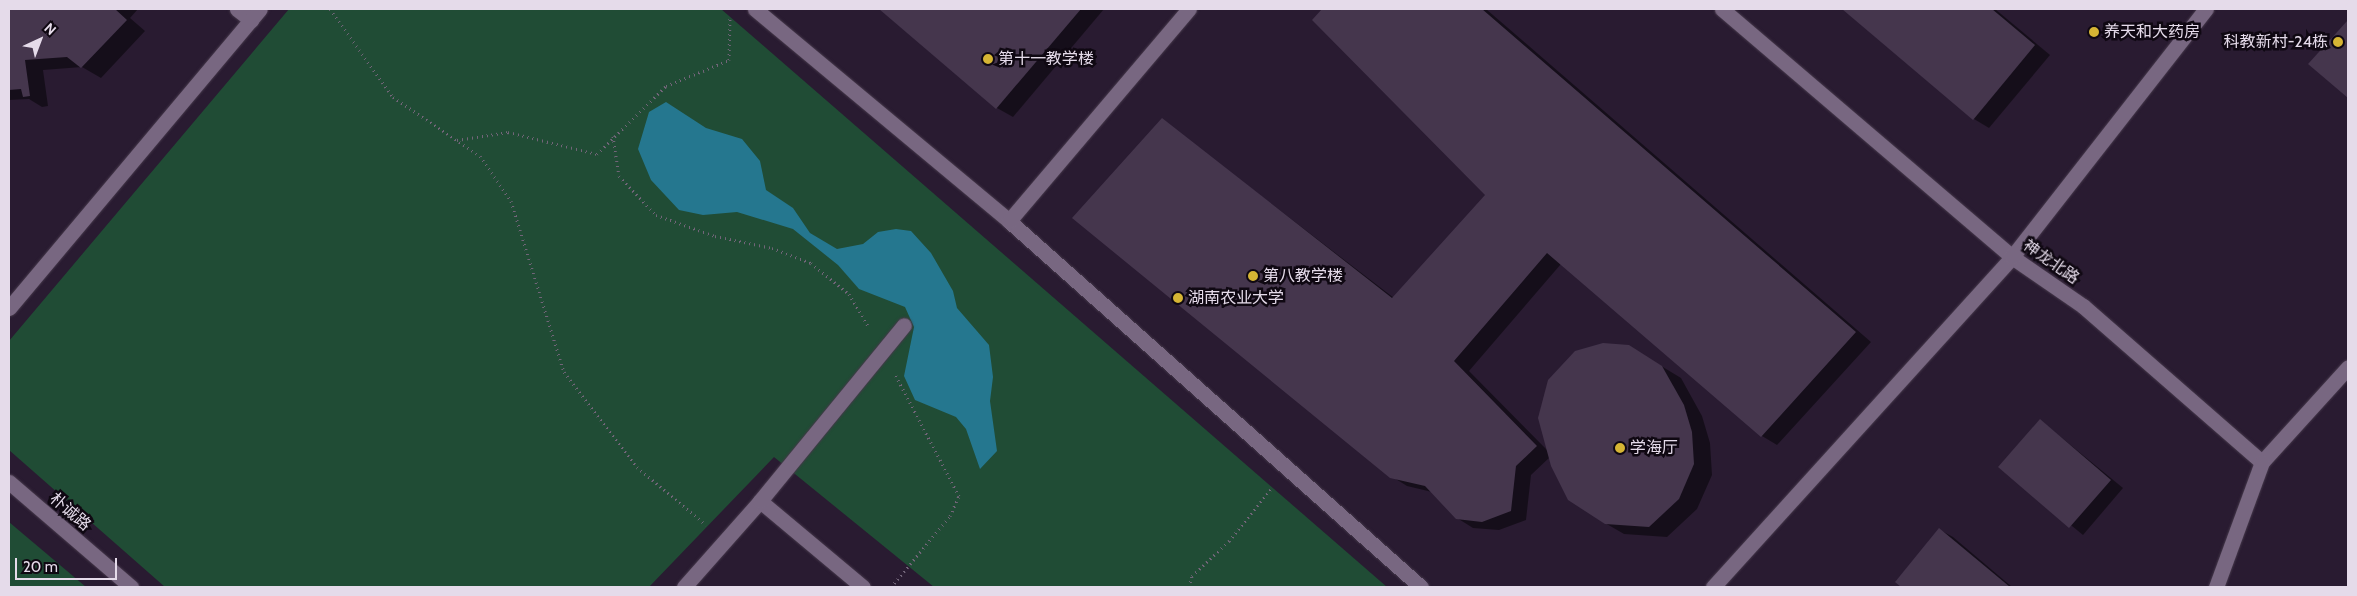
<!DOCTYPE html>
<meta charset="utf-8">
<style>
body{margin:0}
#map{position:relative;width:2357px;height:596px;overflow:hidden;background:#291b31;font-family:Cabin,"Noto Sans SC",sans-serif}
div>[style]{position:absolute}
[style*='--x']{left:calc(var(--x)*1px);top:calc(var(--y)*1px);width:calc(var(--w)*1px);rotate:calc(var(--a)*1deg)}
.green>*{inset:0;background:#204c35}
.water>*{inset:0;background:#25778f}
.shadow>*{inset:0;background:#0007}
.building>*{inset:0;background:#45364d}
.path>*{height:3px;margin-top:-1.5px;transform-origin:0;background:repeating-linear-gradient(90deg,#726579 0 1px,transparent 0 5px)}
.roads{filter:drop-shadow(0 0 1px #45384a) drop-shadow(0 0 1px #45384a)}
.street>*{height:15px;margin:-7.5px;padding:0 7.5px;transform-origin:7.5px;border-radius:7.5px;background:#786781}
.dots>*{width:14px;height:14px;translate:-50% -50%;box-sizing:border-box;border:2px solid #0f0812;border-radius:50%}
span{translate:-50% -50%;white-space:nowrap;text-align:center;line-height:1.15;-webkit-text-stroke:5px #0f0812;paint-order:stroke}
.poi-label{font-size:16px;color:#e5dbea}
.left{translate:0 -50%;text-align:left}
.right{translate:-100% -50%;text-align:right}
.street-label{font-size:16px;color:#e5dbea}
.frame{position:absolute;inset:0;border:10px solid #e5dbea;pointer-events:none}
.north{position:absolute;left:15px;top:15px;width:50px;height:50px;-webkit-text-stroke:4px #0f0812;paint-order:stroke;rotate:43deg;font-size:14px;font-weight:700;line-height:20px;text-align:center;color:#e5dbea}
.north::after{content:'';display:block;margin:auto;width:18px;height:22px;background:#e5dbea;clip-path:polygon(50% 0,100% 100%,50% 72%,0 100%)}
.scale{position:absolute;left:15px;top:558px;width:102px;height:22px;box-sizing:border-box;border:2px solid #e5dbea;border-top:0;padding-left:6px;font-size:15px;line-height:18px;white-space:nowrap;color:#e5dbea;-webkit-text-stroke:4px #0f0812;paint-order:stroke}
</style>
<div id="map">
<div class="green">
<div style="clip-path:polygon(289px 9px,721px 9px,1387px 587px,934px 587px,774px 457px,649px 587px,165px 587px,9px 450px,9px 341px)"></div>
<div style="clip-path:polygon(9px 522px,86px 587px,9px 587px)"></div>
</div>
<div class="water">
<div style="clip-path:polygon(666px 102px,706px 128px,742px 139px,760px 161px,766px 190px,793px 208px,810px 233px,837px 249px,863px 244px,878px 232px,896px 229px,911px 231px,931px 253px,953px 291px,957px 308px,989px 345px,993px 377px,990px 401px,997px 451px,980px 469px,966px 429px,956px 417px,915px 400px,904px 376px,914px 327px,905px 307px,859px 289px,838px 265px,793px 229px,737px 212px,703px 215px,679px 210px,651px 180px,638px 149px,649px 112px)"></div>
</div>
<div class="shadow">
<div style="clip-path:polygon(9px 9px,138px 9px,130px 18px,145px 31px,101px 78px,82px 67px,43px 70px,48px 106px,42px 107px,29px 99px,9px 100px)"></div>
<div style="clip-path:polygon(881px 9px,1104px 9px,1013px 117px,997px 108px)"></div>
<div style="clip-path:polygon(1323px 9px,1486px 9px,1871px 342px,1777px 445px,1762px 436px,1561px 264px,1469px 371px,1548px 451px,1648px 358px,1681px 378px,1702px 416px,1710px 443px,1712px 475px,1697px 509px,1667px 537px,1624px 534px,1605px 523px,1550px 457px,1531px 475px,1526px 520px,1499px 530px,1473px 528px,1457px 518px,1432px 492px,1407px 486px,1391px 476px,1162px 120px,1394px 298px,1486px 195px,1314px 20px)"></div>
<div style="clip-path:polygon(1844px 9px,1995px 9px,2050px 55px,1989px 128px,1974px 119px)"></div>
<div style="clip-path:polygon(2348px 22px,2348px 96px,2310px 64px)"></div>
<div style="clip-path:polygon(2040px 420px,2123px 488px,2083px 535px,2000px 467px)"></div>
<div style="clip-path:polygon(1940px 530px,1953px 537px,2012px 587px,1903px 587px,1896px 581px)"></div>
</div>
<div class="building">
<div style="clip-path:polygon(9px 9px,115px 9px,127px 20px,81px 68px,67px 57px,25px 60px,30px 96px,23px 97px,21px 89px,9px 90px)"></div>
<div style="clip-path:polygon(879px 9px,1081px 9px,996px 109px)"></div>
<div style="clip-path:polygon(1322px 9px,1482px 9px,1856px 332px,1761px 437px,1547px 253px,1454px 361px,1537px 446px,1516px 466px,1511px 511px,1482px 522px,1456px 519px,1425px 486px,1390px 478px,1072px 218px,1162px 118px,1392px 298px,1485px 195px,1312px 20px)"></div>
<div style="clip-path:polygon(1842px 9px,1992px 9px,2035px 45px,1973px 120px)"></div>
<div style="clip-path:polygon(2348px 20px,2348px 98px,2308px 64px)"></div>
<div style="clip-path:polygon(1603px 343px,1629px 345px,1662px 366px,1684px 405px,1692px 432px,1694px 464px,1679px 499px,1649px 527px,1605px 524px,1568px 500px,1551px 466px,1538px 418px,1548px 380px,1575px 351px)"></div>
<div style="clip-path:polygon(2040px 419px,2111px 480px,2069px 528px,1998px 467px)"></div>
<div style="clip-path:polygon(1939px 528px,2010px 587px,1901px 587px,1895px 582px)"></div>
</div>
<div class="path">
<div style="--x:330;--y:9;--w:108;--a:54.4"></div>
<div style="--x:393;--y:97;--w:105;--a:34.1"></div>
<div style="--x:480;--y:156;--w:55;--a:55.4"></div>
<div style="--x:511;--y:201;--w:179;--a:72.8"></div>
<div style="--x:564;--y:372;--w:120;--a:52.5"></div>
<div style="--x:637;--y:467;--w:90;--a:40"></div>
<div style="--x:613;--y:136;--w:40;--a:81.5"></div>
<div style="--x:619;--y:176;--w:54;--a:46.5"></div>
<div style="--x:656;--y:215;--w:63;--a:19.6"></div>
<div style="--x:715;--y:236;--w:58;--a:11.9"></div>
<div style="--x:772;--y:248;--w:42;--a:21"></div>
<div style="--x:811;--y:263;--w:49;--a:39.2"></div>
<div style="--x:849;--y:294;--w:39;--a:59"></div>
<div style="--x:457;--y:140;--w:52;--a:-8.9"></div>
<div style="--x:508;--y:132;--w:92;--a:13.9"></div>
<div style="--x:597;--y:154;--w:97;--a:-44.6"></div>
<div style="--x:666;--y:86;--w:68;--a:-22.4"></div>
<div style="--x:729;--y:60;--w:43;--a:-88.7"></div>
<div style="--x:891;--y:587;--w:92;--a:-50.3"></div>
<div style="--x:950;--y:516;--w:22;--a:-66"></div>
<div style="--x:959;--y:496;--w:138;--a:-117.7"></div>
<div style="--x:1189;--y:587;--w:11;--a:-75"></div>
<div style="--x:1192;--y:576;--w:51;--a:-43.4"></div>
<div style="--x:1229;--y:541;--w:67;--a:-51.1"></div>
</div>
<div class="roads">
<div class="street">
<div style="--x:237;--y:9;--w:18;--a:38"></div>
<div style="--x:755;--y:9;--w:331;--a:39.8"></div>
<div style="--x:1009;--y:221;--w:551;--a:41.62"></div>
<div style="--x:1722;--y:9;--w:382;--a:40.5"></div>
<div style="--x:2012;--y:257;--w:86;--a:34.6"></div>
<div style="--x:2083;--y:306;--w:237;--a:41.1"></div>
<div style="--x:2262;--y:462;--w:128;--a:-47.8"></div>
<div style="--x:1009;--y:221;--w:278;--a:-49.7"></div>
<div style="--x:9;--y:308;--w:390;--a:-50"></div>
<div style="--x:9;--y:482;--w:161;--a:40.7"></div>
<div style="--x:760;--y:501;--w:134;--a:39.9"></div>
<div style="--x:684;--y:587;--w:115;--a:-48.5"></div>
<div style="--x:760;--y:501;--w:227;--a:-50.7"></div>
<div style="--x:1713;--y:587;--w:445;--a:-47.8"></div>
<div style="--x:2012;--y:257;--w:315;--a:-52"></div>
<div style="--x:2216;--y:587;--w:133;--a:-69.8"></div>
</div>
</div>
<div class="dots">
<div style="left:2094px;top:32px;background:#d6b534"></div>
<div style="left:2338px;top:42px;background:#d6b534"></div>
<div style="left:988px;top:59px;background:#d6b534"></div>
<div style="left:1253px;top:276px;background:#d6b534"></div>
<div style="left:1178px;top:298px;background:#d6b534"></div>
<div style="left:1620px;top:448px;background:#d6b534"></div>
</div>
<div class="poi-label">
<span class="left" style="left:2104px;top:32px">养天和大药房</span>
<span class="right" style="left:2328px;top:42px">科教新村-24栋</span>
<span class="left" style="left:998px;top:59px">第十一教学楼</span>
<span class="left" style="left:1263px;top:276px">第八教学楼</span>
<span class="left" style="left:1188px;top:298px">湖南农业大学</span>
<span class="left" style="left:1630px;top:448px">学海厅</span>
</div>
<div class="street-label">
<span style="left:2051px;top:262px;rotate:35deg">神龙北路</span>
<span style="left:70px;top:512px;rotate:41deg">朴诚路</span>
</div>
<div class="frame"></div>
<div class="north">N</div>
<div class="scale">20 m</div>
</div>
